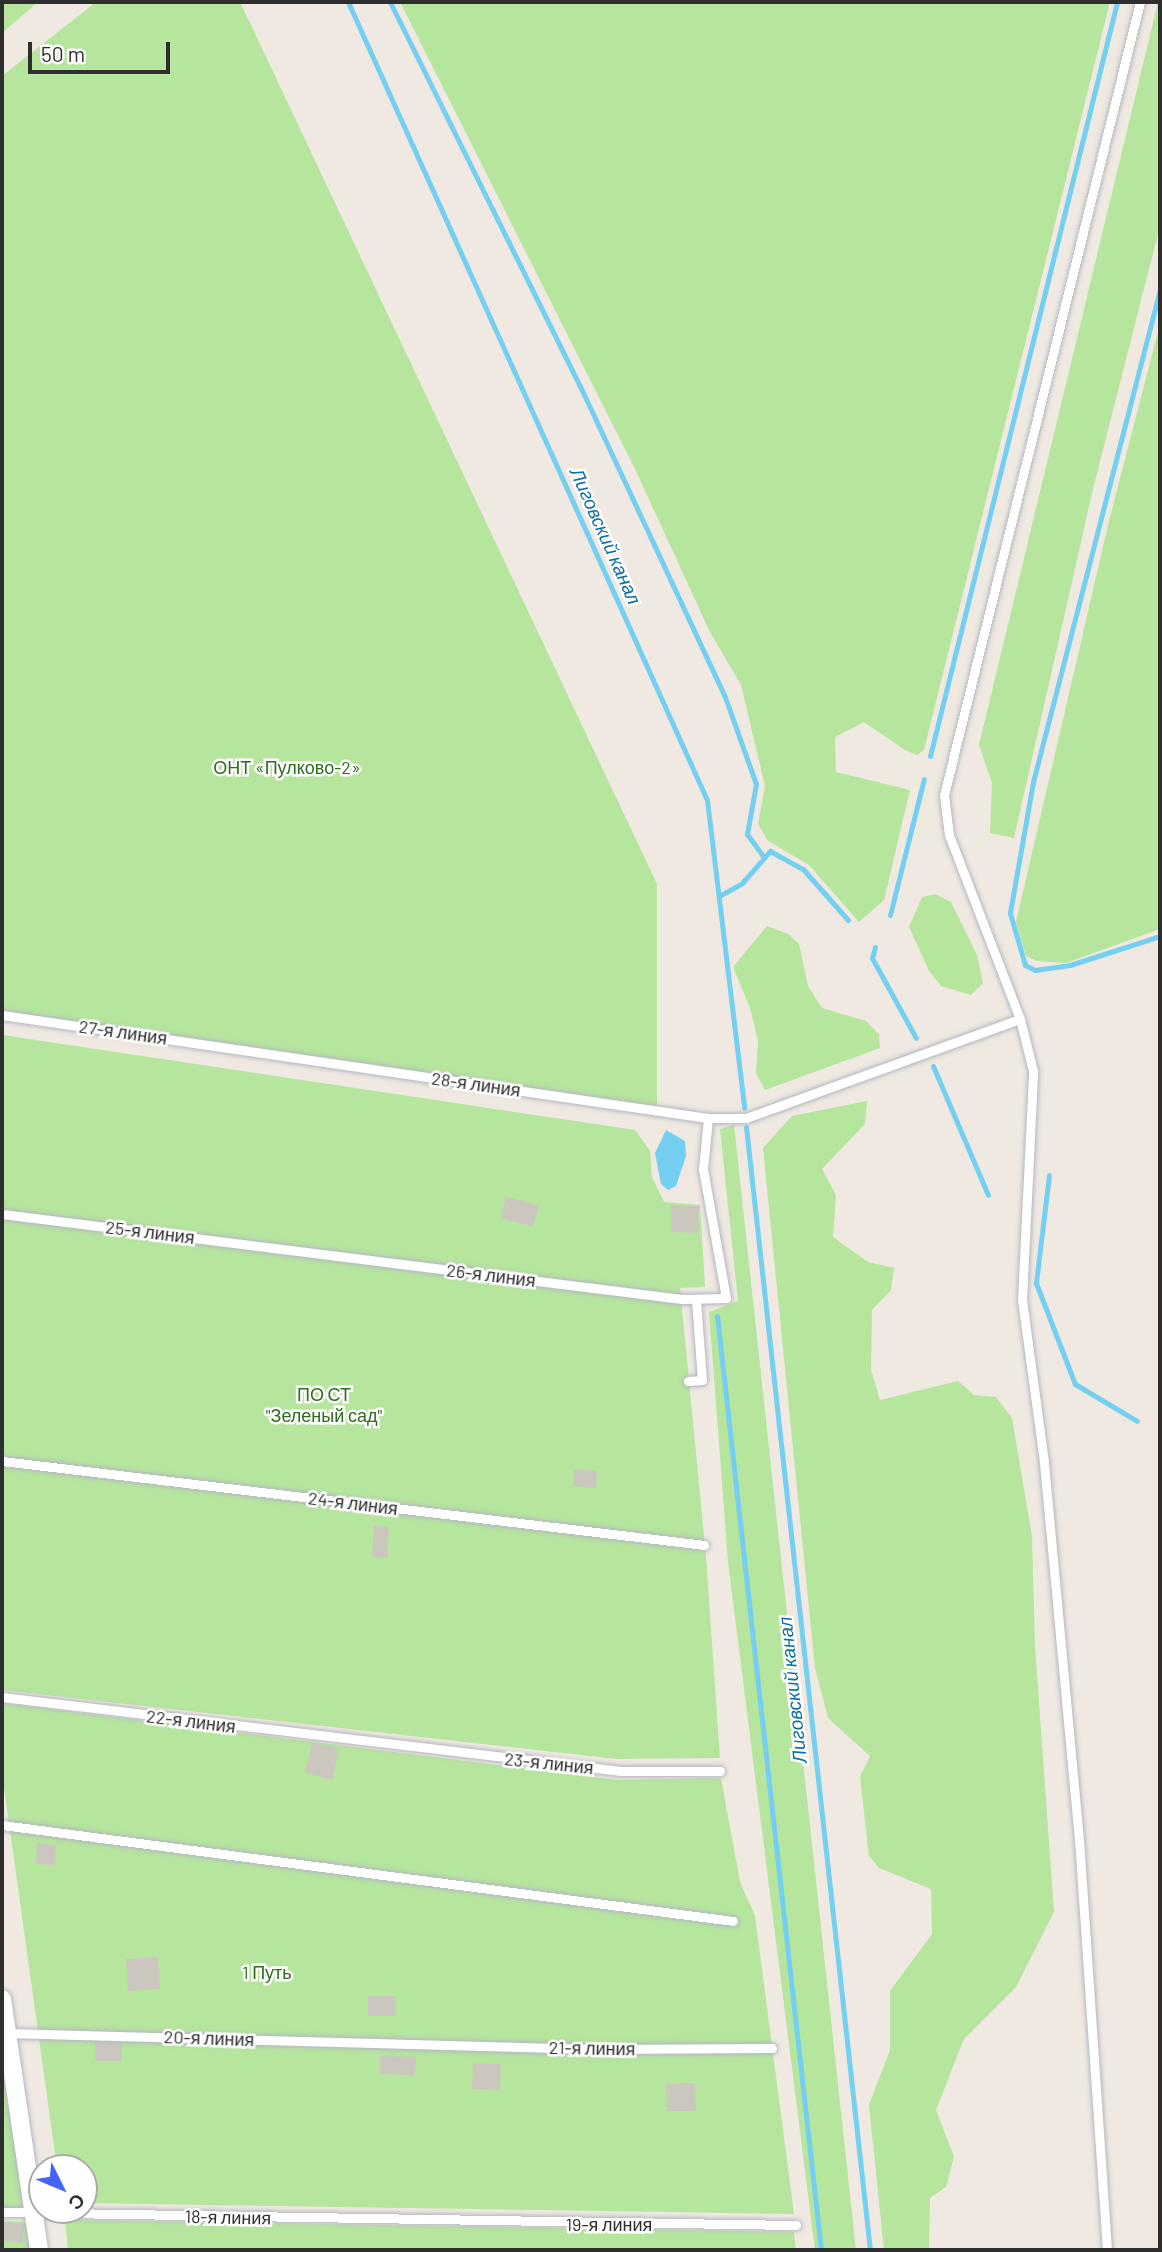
<!DOCTYPE html>
<meta charset="utf-8">
<style>
body{margin:0}
#map{position:relative;width:1162px;height:2252px;overflow:hidden;background:#efe9e1;font-family:Barlow,sans-serif}
div>[style]{position:absolute}
[style*='--x']{left:calc(var(--x)*1px);top:calc(var(--y)*1px);width:calc(var(--w)*1px);rotate:calc(var(--a)*1deg)}
.green>*{inset:0;background:#b6e59e}
.water>*{inset:0;background:#75cff0}
.stream>*{height:5px;margin:-2.5px;padding:0 2.5px;transform-origin:2.5px;border-radius:2.5px;background:#75cff0}
.building>*{inset:0;background:#cbc7bf}
.roads{filter:drop-shadow(0 0 2px #b4b7c1) drop-shadow(0 0 2px #b4b7c1)}
.service>*{height:9px;margin:-4.5px;padding:0 4.5px;transform-origin:4.5px;border-radius:4.5px;background:#fff}
.minor>*{height:18px;margin:-9px;padding:0 9px;transform-origin:9px;border-radius:9px;background:#fff}
span{translate:-50% -50%;white-space:nowrap;text-align:center;line-height:1.15;-webkit-text-stroke:5px #fff;paint-order:stroke}
.park-label{font-size:18px;color:#2c6e1b}
.street-label{font-size:18px;color:#2e2e2e}
.water-label{font-size:19px;color:#0d6fa3;font-style:italic}
.frame{position:absolute;inset:0;border:4px solid #2e2e2e;pointer-events:none}
.north{position:absolute;left:28px;top:2154px;width:70px;height:70px;box-sizing:border-box;background:#fff;border:2px solid #ababab;border-radius:50%;rotate:133deg;font-size:19px;font-weight:700;line-height:28px;text-align:center;color:#2e2e2e}
.north::after{content:'';display:block;margin:auto;width:24px;height:32px;background:#4264fb;clip-path:polygon(50% 0,100% 100%,50% 72%,0 100%)}
.scale{position:absolute;left:28px;top:42px;width:142px;height:32px;box-sizing:border-box;border:4px solid #2e2e2e;border-top:0;padding-left:9px;font-size:21px;line-height:24px;white-space:nowrap;color:#2e2e2e;-webkit-text-stroke:5px #fff;paint-order:stroke}
</style>
<div id="map">
<div class="green">
<div style="clip-path:polygon(2px 2px,38px 2px,2px 33px)"></div>
<div style="clip-path:polygon(96px 2px,240px 2px,657px 884px,657px 1111px,2px 1015px,2px 76px)"></div>
<div style="clip-path:polygon(400px 2px,1110px 2px,924px 750px,917px 755px,905px 750px,864px 722px,835px 737px,836px 772px,910px 790px,884px 900px,859px 922px,809px 865px,768px 841px,758px 824px,765px 786px,741px 685px,710px 632px,635px 469px)"></div>
<div style="clip-path:polygon(1158px 2px,1160px 226px,1093px 489px,1014px 838px,990px 833px,992px 783px,979px 745px)"></div>
<div style="clip-path:polygon(1160px 324px,1160px 929px,1066px 963px,1037px 961px,1026px 956px,1016px 922px,1109px 521px)"></div>
<div style="clip-path:polygon(936px 894px,951px 902px,977px 955px,983px 983px,971px 995px,941px 986px,929px 971px,909px 927px,922px 897px)"></div>
<div style="clip-path:polygon(767px 926px,788px 934px,799px 944px,808px 986px,822px 1008px,866px 1021px,879px 1034px,880px 1048px,765px 1090px,756px 1073px,758px 1041px,750px 1008px,733px 967px)"></div>
<div style="clip-path:polygon(2px 1035px,635px 1130px,650px 1151px,652px 1177px,664px 1202px,700px 1205px,705px 1287px,680px 1288px,706px 1556px,720px 1758px,617px 1759px,2px 1690px)"></div>
<div style="clip-path:polygon(867px 1101px,865px 1124px,822px 1169px,836px 1195px,833px 1237px,868px 1262px,894px 1268px,891px 1290px,872px 1310px,871px 1370px,880px 1400px,958px 1381px,974px 1395px,996px 1397px,1012px 1418px,1032px 1536px,1035px 1646px,1054px 1912px,1016px 1987px,964px 2039px,936px 2110px,954px 2157px,946px 2187px,930px 2198px,929px 2250px,884px 2250px,869px 2105px,890px 2050px,890px 1991px,932px 1934px,931px 1889px,879px 1868px,869px 1856px,860px 1777px,870px 1756px,828px 1718px,815px 1668px,763px 1148px,792px 1116px)"></div>
<div style="clip-path:polygon(734px 1125px,856px 2250px,815px 2250px,728px 1562px,709px 1312px,738px 1301px,720px 1129px)"></div>
<div style="clip-path:polygon(2px 1703px,618px 1780px,721px 1778px,740px 1882px,755px 1916px,794px 2214px,84px 2203px,84px 2168px,57px 2168px,2px 1773px)"></div>
<div style="clip-path:polygon(2px 1999px,34px 2215px,2px 2212px)"></div>
<div style="clip-path:polygon(65px 2220px,794px 2232px,796px 2250px,68px 2250px)"></div>
<div style="clip-path:polygon(2px 2221px,28px 2222px,32px 2250px,2px 2250px)"></div>
</div>
<div class="water">
<div style="clip-path:polygon(666px 1130px,685px 1141px,686px 1156px,676px 1186px,668px 1190px,661px 1184px,655px 1153px)"></div>
</div>
<div class="stream">
<div style="--x:348;--y:2;--w:875;--a:65.78"></div>
<div style="--x:707;--y:800;--w:310;--a:83.1"></div>
<div style="--x:390;--y:2;--w:428;--a:63.7"></div>
<div style="--x:580;--y:386;--w:343;--a:65"></div>
<div style="--x:725;--y:697;--w:92;--a:70.4"></div>
<div style="--x:756;--y:784;--w:51;--a:100.2"></div>
<div style="--x:747;--y:834;--w:27;--a:54"></div>
<div style="--x:1160;--y:289;--w:509;--a:104.45"></div>
<div style="--x:1033;--y:782;--w:133;--a:100"></div>
<div style="--x:1010;--y:913;--w:54;--a:73.9"></div>
<div style="--x:1025;--y:965;--w:11;--a:27"></div>
<div style="--x:1035;--y:970;--w:35;--a:-8"></div>
<div style="--x:1070;--y:965;--w:95;--a:-17.9"></div>
<div style="--x:930;--y:756;--w:777;--a:-76.07"></div>
<div style="--x:719;--y:896;--w:26;--a:-29"></div>
<div style="--x:742;--y:883;--w:43;--a:-48.8"></div>
<div style="--x:770;--y:851;--w:38;--a:29"></div>
<div style="--x:803;--y:869;--w:68;--a:48.6"></div>
<div style="--x:890;--y:915;--w:140;--a:-76"></div>
<div style="--x:875;--y:947;--w:11;--a:105"></div>
<div style="--x:872;--y:958;--w:91;--a:61.2"></div>
<div style="--x:933;--y:1066;--w:140;--a:66.9"></div>
<div style="--x:746;--y:1127;--w:1130;--a:83.7"></div>
<div style="--x:1049;--y:1175;--w:109;--a:96.9"></div>
<div style="--x:1036;--y:1283;--w:108;--a:68.9"></div>
<div style="--x:1075;--y:1384;--w:72;--a:30.8"></div>
<div style="--x:717;--y:1316;--w:940;--a:83.65"></div>
</div>
<div class="building">
<div style="clip-path:polygon(506px 1197px,539px 1205px,533px 1226px,501px 1219px)"></div>
<div style="clip-path:polygon(671px 1205px,699px 1206px,698px 1233px,671px 1232px)"></div>
<div style="clip-path:polygon(574px 1469px,597px 1471px,596px 1488px,573px 1486px)"></div>
<div style="clip-path:polygon(374px 1526px,389px 1527px,387px 1558px,372px 1557px)"></div>
<div style="clip-path:polygon(312px 1743px,339px 1749px,332px 1780px,305px 1773px)"></div>
<div style="clip-path:polygon(37px 1843px,56px 1845px,55px 1865px,36px 1864px)"></div>
<div style="clip-path:polygon(158px 1957px,160px 1989px,128px 1991px,126px 1959px)"></div>
<div style="clip-path:polygon(368px 1996px,396px 1996px,396px 2016px,368px 2016px)"></div>
<div style="clip-path:polygon(95px 2042px,122px 2043px,122px 2061px,95px 2061px)"></div>
<div style="clip-path:polygon(380px 2056px,416px 2057px,415px 2075px,380px 2074px)"></div>
<div style="clip-path:polygon(473px 2063px,501px 2064px,500px 2090px,472px 2089px)"></div>
<div style="clip-path:polygon(695px 2083px,696px 2111px,667px 2111px,666px 2084px)"></div>
<div style="clip-path:polygon(2px 2222px,24px 2224px,23px 2243px,2px 2241px)"></div>
</div>
<div class="roads">
<div class="service">
<div style="--x:2;--y:1015;--w:713;--a:8.3"></div>
<div style="--x:708;--y:1118;--w:38;--a:0"></div>
<div style="--x:746;--y:1118;--w:291;--a:-19.9"></div>
<div style="--x:2;--y:1214;--w:685;--a:7.13"></div>
<div style="--x:682;--y:1299;--w:44;--a:-1.3"></div>
<div style="--x:726;--y:1298;--w:131;--a:-100.1"></div>
<div style="--x:703;--y:1169;--w:51;--a:-84.4"></div>
<div style="--x:688;--y:1381;--w:14;--a:-4"></div>
<div style="--x:702;--y:1380;--w:80;--a:-94.3"></div>
<div style="--x:2;--y:1461;--w:707;--a:6.82"></div>
<div style="--x:2;--y:1697;--w:623;--a:6.82"></div>
<div style="--x:621;--y:1771;--w:99;--a:0"></div>
<div style="--x:2;--y:1825;--w:737;--a:7.48"></div>
<div style="--x:6;--y:2033;--w:590;--a:1.55"></div>
<div style="--x:596;--y:2049;--w:176;--a:-0.3"></div>
<div style="--x:2;--y:2212;--w:794;--a:0.94"></div>
<div style="--x:1107;--y:2250;--w:411;--a:-93.9"></div>
<div style="--x:1079;--y:1840;--w:380;--a:-95.3"></div>
<div style="--x:1044;--y:1462;--w:163;--a:-97.7"></div>
<div style="--x:1022;--y:1300;--w:229;--a:-87.2"></div>
<div style="--x:1033;--y:1071;--w:54;--a:-104"></div>
<div style="--x:1020;--y:1019;--w:197;--a:-111.1"></div>
<div style="--x:949;--y:835;--w:40;--a:-97.1"></div>
<div style="--x:944;--y:795;--w:817;--a:-76.12"></div>
</div>
<div class="minor">
<div style="--x:2;--y:1999;--w:254;--a:81.6"></div>
</div>
</div>
<div class="park-label">
<span style="left:287px;top:767px">ОНТ «Пулково-2»</span>
<span style="left:324px;top:1405px">ПО СТ<br>"Зеленый сад"</span>
<span style="left:267px;top:1972px">1 Путь</span>
</div>
<div class="street-label">
<span style="left:123px;top:1032px;rotate:8deg">27-я линия</span>
<span style="left:476px;top:1084px;rotate:8deg">28-я линия</span>
<span style="left:150px;top:1232px;rotate:7deg">25-я линия</span>
<span style="left:491px;top:1275px;rotate:7deg">26-я линия</span>
<span style="left:353px;top:1503px;rotate:7deg">24-я линия</span>
<span style="left:191px;top:1721px;rotate:7deg">22-я линия</span>
<span style="left:549px;top:1763px;rotate:6deg">23-я линия</span>
<span style="left:209px;top:2038px;rotate:2deg">20-я линия</span>
<span style="left:592px;top:2048px;rotate:1deg">21-я линия</span>
<span style="left:228px;top:2217px;rotate:1deg">18-я линия</span>
<span style="left:609px;top:2224px">19-я линия</span>
</div>
<div class="water-label">
<span style="left:606px;top:536px;rotate:66deg">Лиговский канал</span>
<span style="left:792px;top:1690px;rotate:-96deg">Лиговский канал</span>
</div>
<div class="frame"></div>
<div class="north">С</div>
<div class="scale">50 m</div>
</div>
